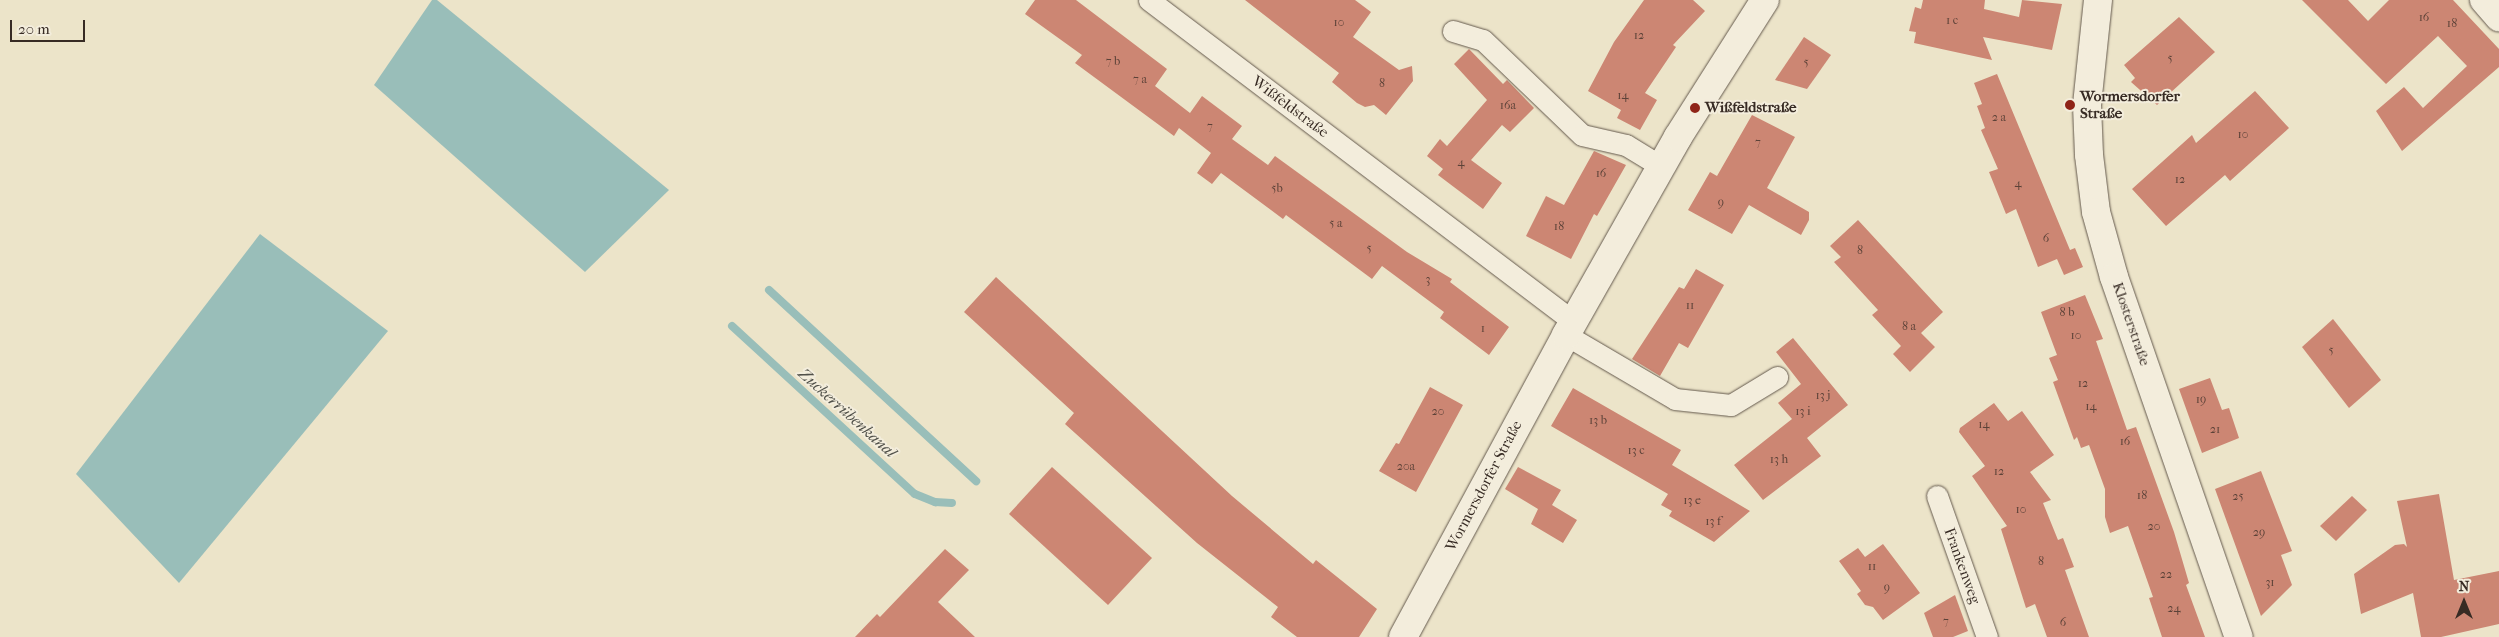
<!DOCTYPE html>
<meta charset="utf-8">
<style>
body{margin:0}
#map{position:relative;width:2499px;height:637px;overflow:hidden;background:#ece4c9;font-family:"IM FELL French Canon",serif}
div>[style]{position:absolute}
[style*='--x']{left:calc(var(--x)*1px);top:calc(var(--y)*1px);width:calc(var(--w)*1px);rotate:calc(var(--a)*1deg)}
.water>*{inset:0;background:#99beb9}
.stream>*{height:8px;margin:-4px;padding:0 4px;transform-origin:4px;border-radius:4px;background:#99beb9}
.building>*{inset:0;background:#cc8673}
.roads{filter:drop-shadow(0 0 1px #64594d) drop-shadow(0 0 1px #64594d)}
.minor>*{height:21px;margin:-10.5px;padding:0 10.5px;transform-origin:10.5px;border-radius:10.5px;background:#f3eddc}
.tertiary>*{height:28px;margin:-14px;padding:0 14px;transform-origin:14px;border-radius:14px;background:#f3eddc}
.secondary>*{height:28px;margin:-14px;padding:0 14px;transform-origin:14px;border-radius:14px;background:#f3eddc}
.dots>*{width:14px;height:14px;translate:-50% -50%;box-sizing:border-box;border:2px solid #f3eddc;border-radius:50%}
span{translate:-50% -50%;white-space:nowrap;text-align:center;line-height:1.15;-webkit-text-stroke:4px #f3eddc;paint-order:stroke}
.number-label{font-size:12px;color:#5c4238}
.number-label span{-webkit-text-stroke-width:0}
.poi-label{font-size:15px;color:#372b24;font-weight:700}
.left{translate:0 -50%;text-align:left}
.street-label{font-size:15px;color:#372b24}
.water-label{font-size:16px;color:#505049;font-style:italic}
.north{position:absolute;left:2439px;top:577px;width:50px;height:50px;-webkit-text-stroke:4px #f3eddc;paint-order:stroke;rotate:0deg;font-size:14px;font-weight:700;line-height:20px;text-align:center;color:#372b24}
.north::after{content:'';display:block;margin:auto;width:18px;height:22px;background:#372b24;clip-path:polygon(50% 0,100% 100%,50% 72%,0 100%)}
.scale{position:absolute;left:10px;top:20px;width:75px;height:22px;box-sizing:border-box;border:2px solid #372b24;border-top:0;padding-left:6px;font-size:15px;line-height:18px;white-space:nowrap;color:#372b24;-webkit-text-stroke:4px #f3eddc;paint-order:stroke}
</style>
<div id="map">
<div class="water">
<div style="clip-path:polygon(432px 0,437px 0,669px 190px,585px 272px,374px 85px)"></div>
<div style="clip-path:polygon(260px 234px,388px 331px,179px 583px,76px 474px)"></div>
</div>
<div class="stream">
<div style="--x:769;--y:290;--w:282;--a:42.7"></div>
<div style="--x:732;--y:326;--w:248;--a:42.6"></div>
<div style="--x:915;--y:494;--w:22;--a:22"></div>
<div style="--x:935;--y:502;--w:17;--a:3"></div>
</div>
<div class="building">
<div style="clip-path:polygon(1035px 0,1076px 0,1167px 69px,1155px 86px,1190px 113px,1202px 96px,1242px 126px,1232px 139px,1268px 165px,1275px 156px,1407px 252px,1452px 279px,1450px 282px,1509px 327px,1489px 355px,1440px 318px,1444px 312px,1382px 266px,1372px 279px,1286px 215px,1283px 219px,1221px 173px,1212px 184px,1197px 173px,1211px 153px,1179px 128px,1174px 136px,1075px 63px,1082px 55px,1025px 14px)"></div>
<div style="clip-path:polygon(1245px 0,1355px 0,1371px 12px,1353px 37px,1399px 70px,1412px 66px,1413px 81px,1386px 115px,1374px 105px,1365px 107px,1357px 103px,1332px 82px,1339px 73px)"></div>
<div style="clip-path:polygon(1644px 0,1693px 0,1705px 11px,1673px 45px,1676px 47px,1645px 93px,1657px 100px,1640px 130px,1617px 118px,1621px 110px,1588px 91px,1614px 42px)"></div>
<div style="clip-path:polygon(1923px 0,1985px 0,1984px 9px,2019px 17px,2022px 0,2062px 4px,2052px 50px,1983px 37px,1992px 60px,1914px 43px,1916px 32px,1909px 31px,1915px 7px,1921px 9px)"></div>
<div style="clip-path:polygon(2302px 0,2348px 0,2368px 21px,2389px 0,2453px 0,2499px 49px,2499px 67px,2402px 151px,2376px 111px,2404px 87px,2423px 108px,2467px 66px,2438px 36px,2386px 84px)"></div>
<div style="clip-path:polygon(2179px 17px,2215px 52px,2157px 105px,2131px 82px,2135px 78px,2124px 65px)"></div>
<div style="clip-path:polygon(1804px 37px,1831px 55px,1807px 89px,1775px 80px)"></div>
<div style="clip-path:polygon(1469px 49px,1503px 84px,1507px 80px,1534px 108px,1510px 132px,1502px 125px,1471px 160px,1502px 183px,1483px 209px,1438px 175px,1443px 169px,1427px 156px,1440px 139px,1447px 146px,1487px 100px,1454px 64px)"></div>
<div style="clip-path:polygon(1997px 74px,2070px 250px,2075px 248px,2083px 267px,2064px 275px,2057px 259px,2038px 267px,2016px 209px,2006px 214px,1989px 172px,1998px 169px,1981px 130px,1985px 128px,1977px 106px,1982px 104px,1974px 83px)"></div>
<div style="clip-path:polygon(2255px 91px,2289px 128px,2230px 181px,2225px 175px,2166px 226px,2132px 189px,2192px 135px,2196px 143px)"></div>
<div style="clip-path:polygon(1752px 115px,1795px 137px,1767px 188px,1809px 212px,1809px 220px,1801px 235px,1749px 205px,1732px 234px,1688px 210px,1710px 172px,1717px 176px)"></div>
<div style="clip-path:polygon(1594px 151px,1626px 165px,1597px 216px,1594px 214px,1571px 259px,1526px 236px,1546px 196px,1564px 205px)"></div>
<div style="clip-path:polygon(1858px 220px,1943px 312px,1921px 333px,1935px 347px,1910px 372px,1893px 354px,1901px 346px,1872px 315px,1878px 310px,1834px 262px,1841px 257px,1830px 246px)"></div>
<div style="clip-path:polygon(1696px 269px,1724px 285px,1688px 348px,1679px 343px,1660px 376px,1632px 359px,1679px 287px,1684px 289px)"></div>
<div style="clip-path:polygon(996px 277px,1232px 496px,1313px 564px,1316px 560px,1377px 609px,1359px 637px,1297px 637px,1271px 617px,1278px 607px,1197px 543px,1065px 424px,1074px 413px,964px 312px)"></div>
<div style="clip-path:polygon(2085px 295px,2103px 339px,2096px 341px,2127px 430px,2136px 427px,2174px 532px,2189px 583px,2186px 585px,2205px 637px,2162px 637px,2149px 598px,2153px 597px,2128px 526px,2110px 533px,2105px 517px,2105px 489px,2089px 445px,2081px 448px,2077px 437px,2074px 440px,2061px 404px,2053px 382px,2058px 380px,2049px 358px,2057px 355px,2041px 312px)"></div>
<div style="clip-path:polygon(2333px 319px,2381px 380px,2349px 408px,2302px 347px)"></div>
<div style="clip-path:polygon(1793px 338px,1848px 405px,1807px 438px,1821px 456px,1763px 500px,1734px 465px,1792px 419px,1778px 403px,1801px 384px,1776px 352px)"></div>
<div style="clip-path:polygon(2210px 378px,2222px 410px,2229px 408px,2239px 438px,2202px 453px,2179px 389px)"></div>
<div style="clip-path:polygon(1430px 387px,1463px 405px,1416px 492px,1379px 471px,1396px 443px,1399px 444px)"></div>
<div style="clip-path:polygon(1573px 388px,1681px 450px,1672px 465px,1750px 511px,1714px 542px,1669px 516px,1672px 511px,1661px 505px,1668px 494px,1551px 426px)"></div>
<div style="clip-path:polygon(1994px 403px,2008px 421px,2022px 411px,2054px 455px,2030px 472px,2051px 500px,2043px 503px,2058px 540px,2063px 538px,2074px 567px,2065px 570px,2089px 637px,2047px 637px,2035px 604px,2026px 608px,2001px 529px,2007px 526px,1972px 476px,1985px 466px,1959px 432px,1960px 428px)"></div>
<div style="clip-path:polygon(1052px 467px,1152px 558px,1108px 605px,1009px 514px)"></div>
<div style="clip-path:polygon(1518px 467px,1561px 490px,1552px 505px,1577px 520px,1563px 543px,1531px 524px,1538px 509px,1505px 489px)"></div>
<div style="clip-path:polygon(2261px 471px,2292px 551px,2281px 555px,2292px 585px,2261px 616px,2215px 489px)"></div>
<div style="clip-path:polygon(2439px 494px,2454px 580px,2499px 571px,2499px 624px,2441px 637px,2421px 637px,2413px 593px,2361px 614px,2354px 574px,2395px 545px,2404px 544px,2407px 547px,2397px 501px)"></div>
<div style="clip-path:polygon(2352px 496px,2367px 510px,2336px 541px,2320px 526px)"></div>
<div style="clip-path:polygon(1883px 544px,1920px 593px,1883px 620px,1873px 607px,1865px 605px,1857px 594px,1861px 591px,1839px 561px,1858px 548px,1865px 557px)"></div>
<div style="clip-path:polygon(945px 549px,969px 570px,938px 602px,975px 637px,855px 637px,877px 614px,880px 617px)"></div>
<div style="clip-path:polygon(1955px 595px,1968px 631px,1953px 637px,1933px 637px,1924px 613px)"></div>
</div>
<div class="roads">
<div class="minor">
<div style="--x:1149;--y:0;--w:533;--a:37.15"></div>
<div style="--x:1453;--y:31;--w:31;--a:17"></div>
<div style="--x:1483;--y:40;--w:137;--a:43.8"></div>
<div style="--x:1582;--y:135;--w:45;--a:12.8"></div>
<div style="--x:1626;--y:145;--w:42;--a:31.4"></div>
<div style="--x:1566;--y:335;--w:126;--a:30.4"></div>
<div style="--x:1675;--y:399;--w:56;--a:6.1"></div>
<div style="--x:1731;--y:405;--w:54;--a:-31.3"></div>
<div style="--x:1937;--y:496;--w:150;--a:70.5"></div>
</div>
<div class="tertiary">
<div style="--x:1403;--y:637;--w:343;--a:-61.6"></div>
<div style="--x:1566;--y:335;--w:227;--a:-60.5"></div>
<div style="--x:1678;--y:137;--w:162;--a:-57.6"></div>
</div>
<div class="secondary">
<div style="--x:2098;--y:0;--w:106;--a:96"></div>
<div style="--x:2087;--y:105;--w:50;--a:87.7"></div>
<div style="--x:2089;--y:155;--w:57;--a:83"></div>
<div style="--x:2096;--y:212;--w:67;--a:74.5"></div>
<div style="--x:2114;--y:277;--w:381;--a:70.9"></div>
<div style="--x:2484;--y:0;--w:23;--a:49"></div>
</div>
</div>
<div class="dots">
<div style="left:2070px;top:105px;background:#8f2418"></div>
<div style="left:1695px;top:108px;background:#8f2418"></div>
</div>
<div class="number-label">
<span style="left:2424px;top:18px">16</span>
<span style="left:1952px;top:21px">1 c</span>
<span style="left:1339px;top:23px">10</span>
<span style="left:2452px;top:24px">18</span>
<span style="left:1639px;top:36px">12</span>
<span style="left:2170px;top:59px">5</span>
<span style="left:1113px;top:62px">7 b</span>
<span style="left:1806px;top:63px">5</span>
<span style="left:1140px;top:80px">7 a</span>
<span style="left:1382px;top:84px">8</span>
<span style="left:1623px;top:96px">14</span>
<span style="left:1508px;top:106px">16a</span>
<span style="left:1999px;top:118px">2 a</span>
<span style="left:1210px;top:127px">7</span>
<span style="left:2243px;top:135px">10</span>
<span style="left:1758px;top:143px">7</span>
<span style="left:1461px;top:163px">4</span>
<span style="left:1601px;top:174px">16</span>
<span style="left:2180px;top:180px">12</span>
<span style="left:2018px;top:184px">4</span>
<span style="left:1277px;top:189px">5b</span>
<span style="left:1721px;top:203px">9</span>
<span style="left:1336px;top:224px">5 a</span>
<span style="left:1559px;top:227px">18</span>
<span style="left:2046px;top:239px">6</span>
<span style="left:1369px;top:249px">5</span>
<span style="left:1860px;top:251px">8</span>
<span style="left:1428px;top:280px">3</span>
<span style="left:1690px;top:306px">11</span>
<span style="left:2067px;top:313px">8 b</span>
<span style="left:1909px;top:327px">8 a</span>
<span style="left:1483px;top:329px">1</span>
<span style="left:2076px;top:336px">10</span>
<span style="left:2331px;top:351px">5</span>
<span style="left:2083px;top:384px">12</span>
<span style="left:1823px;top:396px">13 j</span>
<span style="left:2201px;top:400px">19</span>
<span style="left:2091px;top:407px">14</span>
<span style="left:1438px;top:412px">20</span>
<span style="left:1803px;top:412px">13 i</span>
<span style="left:1598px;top:421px">13 b</span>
<span style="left:1984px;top:425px">14</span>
<span style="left:2215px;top:430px">21</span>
<span style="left:2125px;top:442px">16</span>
<span style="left:1636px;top:451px">13 c</span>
<span style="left:1779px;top:460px">13 h</span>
<span style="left:1406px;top:467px">20a</span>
<span style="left:1999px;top:472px">12</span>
<span style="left:2142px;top:496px">18</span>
<span style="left:2238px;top:497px">25</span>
<span style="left:1692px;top:501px">13 e</span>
<span style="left:2021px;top:510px">10</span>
<span style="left:1713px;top:522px">13 f</span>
<span style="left:2154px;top:527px">20</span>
<span style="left:2259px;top:533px">29</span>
<span style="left:2041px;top:562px">8</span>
<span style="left:1872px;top:567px">11</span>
<span style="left:2166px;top:575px">22</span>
<span style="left:2270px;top:583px">31</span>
<span style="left:1887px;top:588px">9</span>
<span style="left:2174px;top:609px">24</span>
<span style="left:1946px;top:622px">7</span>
<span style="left:2063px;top:623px">6</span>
</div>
<div class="poi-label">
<span class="left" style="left:2080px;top:105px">Wormersdorfer<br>Straße</span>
<span class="left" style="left:1705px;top:108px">Wißfeldstraße</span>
</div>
<div class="street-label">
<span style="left:1290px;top:107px;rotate:37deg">Wißfeldstraße</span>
<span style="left:2131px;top:324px;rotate:71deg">Klosterstraße</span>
<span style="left:1484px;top:486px;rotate:-62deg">Wormersdorfer Straße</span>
<span style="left:1962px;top:566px;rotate:70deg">Frankenweg</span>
</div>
<div class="water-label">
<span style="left:847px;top:413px;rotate:42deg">Zuckerrübenkanal</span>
</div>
<div class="north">N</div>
<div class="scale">20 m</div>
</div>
